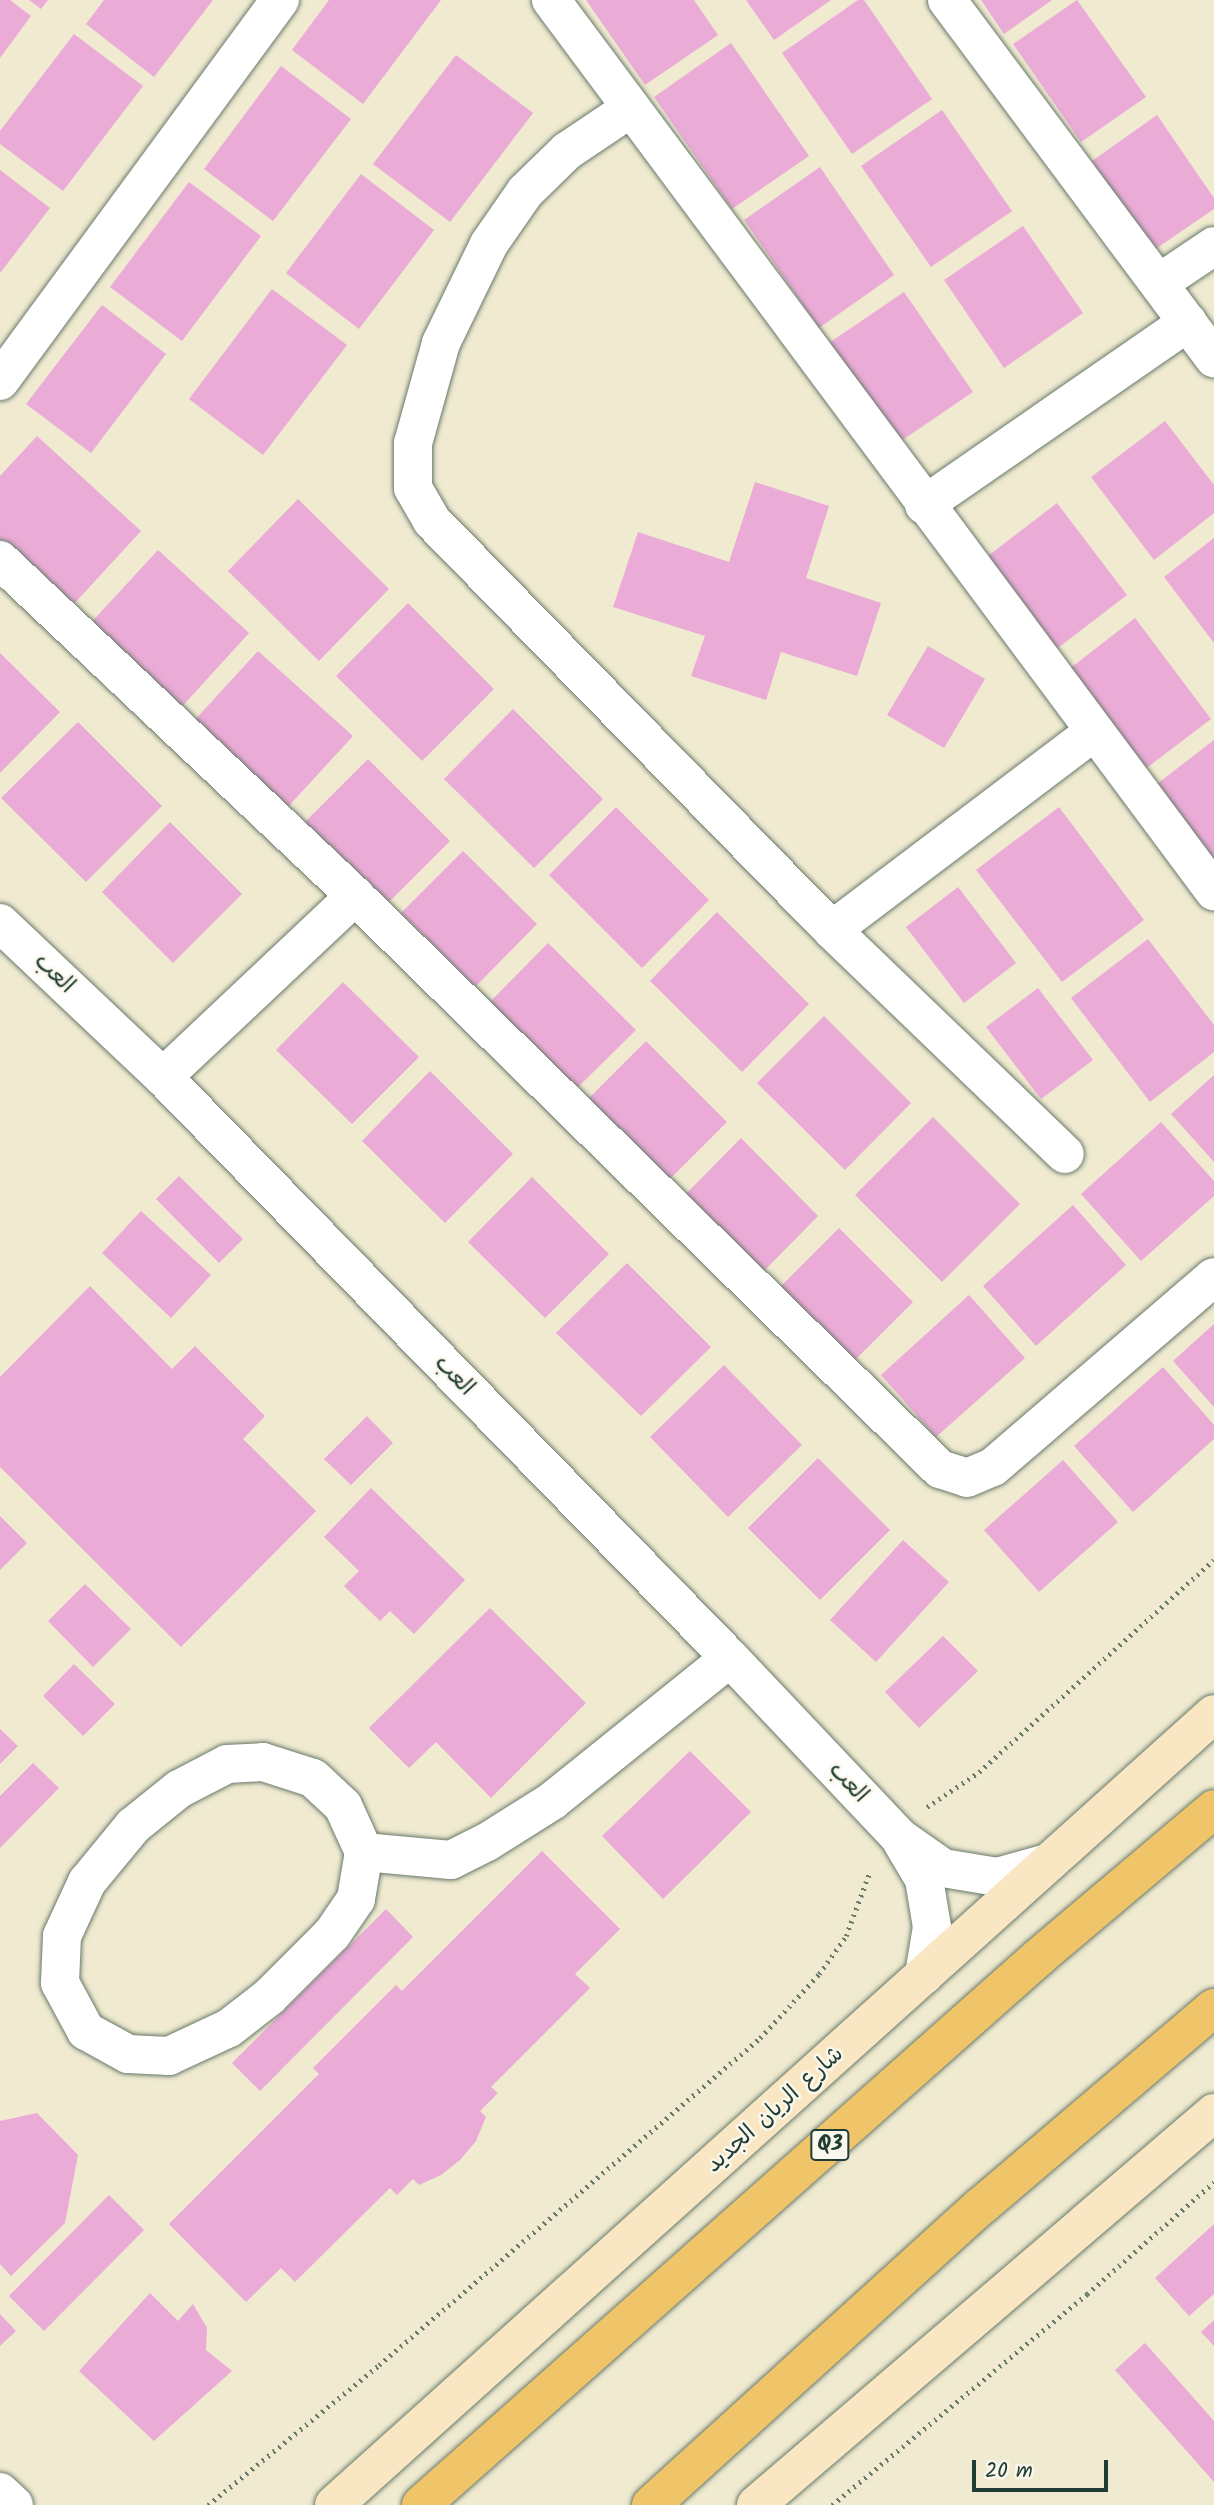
<!DOCTYPE html>
<meta charset="utf-8">
<style>
body{margin:0}
#map{position:relative;width:1214px;height:2505px;overflow:hidden;background:#efead0;font-family:Kalam,"Playpen Sans Arabic",sans-serif}
div>[style]{position:absolute}
[style*='--x']{left:calc(var(--x)*1px);top:calc(var(--y)*1px);width:calc(var(--w)*1px);rotate:calc(var(--a)*1deg)}
.building>*{inset:0;background:#ebabd7}
.path>*{height:4.5px;margin-top:-2.25px;transform-origin:0;background:repeating-linear-gradient(90deg,#687a6b 0 2px,transparent 0 7px)}
.roads{filter:drop-shadow(0 0 2px #687a6b) drop-shadow(0 0 2px #687a6b)}
.street>*{height:38px;margin:-19px;padding:0 19px;transform-origin:19px;border-radius:19px;background:#fff}
.secondary>*{height:38px;margin:-19px;padding:0 19px;transform-origin:19px;border-radius:19px;background:#f9e7c3}
.highway>*{height:38px;margin:-19px;padding:0 19px;transform-origin:19px;border-radius:19px;background:#f0c469}
span{translate:-50% -50%;white-space:nowrap;text-align:center;line-height:1.15;-webkit-text-stroke:5px #fbf7ec;paint-order:stroke}
.shield-label span{padding:2px 5px;background:#fbf7ec;border:2px solid;border-radius:5px;-webkit-text-stroke-width:0}
.shield-label{font-size:21px;color:#1f3d34;font-weight:700}
.street-label{font-size:23px;color:#1f3d34}
.scale{position:absolute;left:972px;top:2460px;width:136px;height:32px;box-sizing:border-box;border:4px solid #1f3d34;border-top:0;padding-left:9px;font-size:21px;line-height:24px;white-space:nowrap;color:#1f3d34;-webkit-text-stroke:5px #fbf7ec;paint-order:stroke}
</style>
<div id="map">
<div class="building">
<div style="clip-path:polygon(0 0,10px 0,31px 16px,0 58px)"></div>
<div style="clip-path:polygon(29px 0,48px 0,41px 9px)"></div>
<div style="clip-path:polygon(104px 0,213px 0,154px 77px,86px 24px)"></div>
<div style="clip-path:polygon(329px 0,441px 0,363px 104px,292px 50px)"></div>
<div style="clip-path:polygon(586px 0,694px 0,718px 35px,645px 85px)"></div>
<div style="clip-path:polygon(746px 0,831px 0,774px 40px)"></div>
<div style="clip-path:polygon(858px 0,864px 0,932px 99px,852px 154px,782px 53px)"></div>
<div style="clip-path:polygon(981px 0,1052px 0,1004px 34px)"></div>
<div style="clip-path:polygon(1077px 0,1146px 97px,1081px 142px,1013px 44px)"></div>
<div style="clip-path:polygon(74px 34px,143px 86px,63px 191px,0 144px,0 131px)"></div>
<div style="clip-path:polygon(731px 43px,809px 156px,732px 209px,654px 97px)"></div>
<div style="clip-path:polygon(456px 55px,533px 113px,450px 222px,373px 164px)"></div>
<div style="clip-path:polygon(281px 66px,351px 119px,273px 221px,204px 169px)"></div>
<div style="clip-path:polygon(942px 110px,1012px 211px,931px 267px,861px 166px)"></div>
<div style="clip-path:polygon(1157px 115px,1214px 198px,1214px 209px,1154px 250px,1092px 161px)"></div>
<div style="clip-path:polygon(820px 167px,894px 275px,819px 328px,744px 220px)"></div>
<div style="clip-path:polygon(0 170px,50px 208px,0 273px)"></div>
<div style="clip-path:polygon(361px 174px,434px 230px,359px 329px,286px 273px)"></div>
<div style="clip-path:polygon(189px 182px,261px 236px,182px 341px,110px 287px)"></div>
<div style="clip-path:polygon(1023px 226px,1083px 313px,1004px 368px,944px 280px)"></div>
<div style="clip-path:polygon(272px 289px,347px 345px,263px 455px,189px 399px)"></div>
<div style="clip-path:polygon(904px 292px,973px 392px,898px 443px,829px 343px)"></div>
<div style="clip-path:polygon(102px 305px,166px 354px,91px 453px,26px 404px)"></div>
<div style="clip-path:polygon(1165px 421px,1214px 485px,1214px 513px,1154px 560px,1091px 477px)"></div>
<div style="clip-path:polygon(37px 436px,141px 531px,72px 606px,0 541px,0 476px)"></div>
<div style="clip-path:polygon(755px 482px,829px 506px,806px 578px,881px 603px,857px 676px,781px 652px,766px 700px,691px 676px,705px 636px,613px 607px,638px 532px,729px 562px)"></div>
<div style="clip-path:polygon(298px 499px,389px 589px,319px 661px,228px 571px)"></div>
<div style="clip-path:polygon(1057px 503px,1127px 595px,1050px 654px,980px 562px)"></div>
<div style="clip-path:polygon(1214px 538px,1214px 643px,1164px 577px)"></div>
<div style="clip-path:polygon(158px 550px,249px 633px,178px 711px,87px 627px)"></div>
<div style="clip-path:polygon(408px 603px,494px 689px,422px 761px,336px 676px)"></div>
<div style="clip-path:polygon(1135px 618px,1211px 719px,1136px 776px,1059px 677px)"></div>
<div style="clip-path:polygon(928px 646px,985px 679px,944px 748px,887px 715px)"></div>
<div style="clip-path:polygon(258px 651px,353px 736px,286px 809px,192px 723px)"></div>
<div style="clip-path:polygon(0 653px,60px 712px,0 773px)"></div>
<div style="clip-path:polygon(513px 709px,603px 799px,534px 868px,444px 779px)"></div>
<div style="clip-path:polygon(78px 722px,162px 806px,86px 882px,1px 798px)"></div>
<div style="clip-path:polygon(1214px 740px,1214px 886px,1144px 794px)"></div>
<div style="clip-path:polygon(368px 759px,450px 841px,386px 905px,304px 823px)"></div>
<div style="clip-path:polygon(616px 807px,709px 900px,642px 968px,549px 875px)"></div>
<div style="clip-path:polygon(1059px 807px,1144px 920px,1062px 982px,976px 870px)"></div>
<div style="clip-path:polygon(170px 822px,242px 894px,173px 963px,102px 892px)"></div>
<div style="clip-path:polygon(463px 851px,537px 924px,475px 987px,401px 913px)"></div>
<div style="clip-path:polygon(958px 887px,1016px 963px,964px 1003px,906px 927px)"></div>
<div style="clip-path:polygon(717px 912px,809px 1004px,742px 1072px,650px 981px)"></div>
<div style="clip-path:polygon(1148px 939px,1214px 1025px,1214px 1052px,1150px 1102px,1071px 998px)"></div>
<div style="clip-path:polygon(548px 943px,636px 1030px,574px 1091px,487px 1005px)"></div>
<div style="clip-path:polygon(343px 982px,419px 1057px,352px 1124px,276px 1050px)"></div>
<div style="clip-path:polygon(1038px 988px,1093px 1060px,1041px 1099px,986px 1027px)"></div>
<div style="clip-path:polygon(824px 1016px,911px 1103px,845px 1170px,757px 1083px)"></div>
<div style="clip-path:polygon(646px 1041px,727px 1122px,668px 1181px,587px 1100px)"></div>
<div style="clip-path:polygon(430px 1071px,513px 1154px,445px 1223px,362px 1141px)"></div>
<div style="clip-path:polygon(1214px 1075px,1214px 1162px,1171px 1114px)"></div>
<div style="clip-path:polygon(933px 1117px,1020px 1204px,942px 1282px,855px 1195px)"></div>
<div style="clip-path:polygon(1161px 1122px,1214px 1181px,1214px 1196px,1141px 1261px,1081px 1194px)"></div>
<div style="clip-path:polygon(741px 1138px,818px 1216px,761px 1274px,683px 1197px)"></div>
<div style="clip-path:polygon(179px 1176px,243px 1239px,219px 1263px,156px 1199px)"></div>
<div style="clip-path:polygon(532px 1177px,609px 1254px,545px 1318px,468px 1242px)"></div>
<div style="clip-path:polygon(1073px 1205px,1126px 1265px,1036px 1346px,983px 1286px)"></div>
<div style="clip-path:polygon(141px 1211px,211px 1275px,171px 1318px,102px 1253px)"></div>
<div style="clip-path:polygon(839px 1228px,913px 1302px,849px 1366px,775px 1292px)"></div>
<div style="clip-path:polygon(627px 1263px,711px 1347px,641px 1416px,556px 1333px)"></div>
<div style="clip-path:polygon(90px 1286px,172px 1369px,195px 1346px,265px 1416px,243px 1439px,316px 1511px,181px 1647px,0 1467px,0 1377px)"></div>
<div style="clip-path:polygon(969px 1295px,1025px 1358px,936px 1437px,881px 1375px)"></div>
<div style="clip-path:polygon(1214px 1324px,1214px 1407px,1173px 1361px)"></div>
<div style="clip-path:polygon(724px 1365px,802px 1445px,728px 1517px,650px 1437px)"></div>
<div style="clip-path:polygon(1163px 1367px,1214px 1425px,1214px 1439px,1133px 1512px,1074px 1446px)"></div>
<div style="clip-path:polygon(367px 1416px,393px 1443px,351px 1485px,324px 1459px)"></div>
<div style="clip-path:polygon(818px 1458px,890px 1530px,820px 1600px,748px 1528px)"></div>
<div style="clip-path:polygon(1063px 1460px,1118px 1522px,1039px 1592px,984px 1530px)"></div>
<div style="clip-path:polygon(371px 1488px,465px 1580px,414px 1634px,390px 1611px,380px 1621px,344px 1586px,359px 1571px,324px 1537px)"></div>
<div style="clip-path:polygon(0 1516px,27px 1543px,0 1570px)"></div>
<div style="clip-path:polygon(903px 1540px,949px 1582px,876px 1662px,830px 1620px)"></div>
<div style="clip-path:polygon(85px 1584px,131px 1629px,93px 1667px,48px 1621px)"></div>
<div style="clip-path:polygon(490px 1608px,586px 1703px,491px 1798px,436px 1742px,409px 1768px,369px 1728px)"></div>
<div style="clip-path:polygon(943px 1636px,978px 1671px,919px 1728px,885px 1692px)"></div>
<div style="clip-path:polygon(74px 1664px,115px 1704px,83px 1736px,43px 1696px)"></div>
<div style="clip-path:polygon(0 1729px,18px 1746px,0 1764px)"></div>
<div style="clip-path:polygon(690px 1751px,751px 1812px,663px 1899px,602px 1836px)"></div>
<div style="clip-path:polygon(33px 1763px,59px 1788px,0 1848px,0 1796px)"></div>
<div style="clip-path:polygon(542px 1851px,620px 1929px,575px 1974px,590px 1988px,491px 2087px,498px 2093px,480px 2111px,486px 2117px,476px 2141px,460px 2160px,441px 2175px,419px 2185px,413px 2179px,397px 2195px,390px 2188px,295px 2282px,281px 2268px,246px 2302px,169px 2224px,319px 2074px,313px 2068px,396px 1985px,402px 1991px)"></div>
<div style="clip-path:polygon(386px 1909px,413px 1937px,260px 2091px,232px 2063px)"></div>
<div style="clip-path:polygon(37px 2113px,78px 2155px,65px 2223px,11px 2276px,0 2264px,0 2121px)"></div>
<div style="clip-path:polygon(109px 2195px,144px 2230px,44px 2331px,9px 2296px)"></div>
<div style="clip-path:polygon(1214px 2224px,1214px 2294px,1189px 2316px,1155px 2278px)"></div>
<div style="clip-path:polygon(150px 2293px,178px 2321px,193px 2304px,207px 2328px,206px 2350px,232px 2371px,154px 2441px,79px 2371px)"></div>
<div style="clip-path:polygon(0 2314px,16px 2331px,0 2346px)"></div>
<div style="clip-path:polygon(1214px 2320px,1214px 2346px,1201px 2332px)"></div>
<div style="clip-path:polygon(1145px 2343px,1214px 2421px,1214px 2482px,1115px 2370px)"></div>
</div>
<div class="path">
<div style="--x:927;--y:1807;--w:63;--a:-33.9"></div>
<div style="--x:979;--y:1772;--w:316;--a:-42.1"></div>
<div style="--x:208;--y:2505;--w:221;--a:-39.3"></div>
<div style="--x:379;--y:2365;--w:502;--a:-40.64"></div>
<div style="--x:760;--y:2038;--w:87;--a:-47.3"></div>
<div style="--x:819;--y:1974;--w:47;--a:-54.6"></div>
<div style="--x:846;--y:1936;--w:69;--a:-69.7"></div>
<div style="--x:832;--y:2505;--w:331;--a:-39.6"></div>
<div style="--x:1087;--y:2294;--w:169;--a:-41.4"></div>
</div>
<div class="roads">
<div class="street">
<div style="--x:551;--y:0;--w:1111;--a:53.35"></div>
<div style="--x:947;--y:0;--w:447;--a:53.3"></div>
<div style="--x:631;--y:108;--w:77;--a:146.1"></div>
<div style="--x:567;--y:151;--w:59;--a:135.7"></div>
<div style="--x:525;--y:192;--w:63;--a:124.7"></div>
<div style="--x:489;--y:244;--w:110;--a:115.9"></div>
<div style="--x:441;--y:343;--w:104;--a:105.6"></div>
<div style="--x:413;--y:443;--w:45;--a:90"></div>
<div style="--x:413;--y:488;--w:38;--a:60"></div>
<div style="--x:432;--y:521;--w:572;--a:45.64"></div>
<div style="--x:832;--y:930;--w:323;--a:43.9"></div>
<div style="--x:1159;--y:283;--w:66;--a:-33.9"></div>
<div style="--x:0;--y:381;--w:473;--a:-53.7"></div>
<div style="--x:924;--y:505;--w:321;--a:-34.7"></div>
<div style="--x:0;--y:560;--w:489;--a:43.4"></div>
<div style="--x:355;--y:896;--w:819;--a:44.41"></div>
<div style="--x:940;--y:1469;--w:28;--a:18"></div>
<div style="--x:967;--y:1478;--w:28;--a:-23"></div>
<div style="--x:993;--y:1467;--w:291;--a:-40.7"></div>
<div style="--x:0;--y:923;--w:224;--a:43.4"></div>
<div style="--x:163;--y:1077;--w:812;--a:45.7"></div>
<div style="--x:730;--y:1658;--w:246;--a:46.6"></div>
<div style="--x:899;--y:1837;--w:54;--a:35.2"></div>
<div style="--x:943;--y:1868;--w:55;--a:9.5"></div>
<div style="--x:997;--y:1877;--w:53;--a:-15.4"></div>
<div style="--x:832;--y:930;--w:328;--a:-37.1"></div>
<div style="--x:163;--y:1077;--w:264;--a:-43.3"></div>
<div style="--x:263;--y:1762;--w:52;--a:17.7"></div>
<div style="--x:313;--y:1778;--w:41;--a:43"></div>
<div style="--x:343;--y:1806;--w:51;--a:65.5"></div>
<div style="--x:364;--y:1852;--w:48;--a:99.7"></div>
<div style="--x:356;--y:1899;--w:42;--a:124.4"></div>
<div style="--x:332;--y:1934;--w:89;--a:135"></div>
<div style="--x:269;--y:1997;--w:51;--a:142.2"></div>
<div style="--x:229;--y:2028;--w:66;--a:155"></div>
<div style="--x:169;--y:2056;--w:41;--a:-177.2"></div>
<div style="--x:128;--y:2054;--w:48;--a:-151.3"></div>
<div style="--x:86;--y:2031;--w:55;--a:-118.4"></div>
<div style="--x:60;--y:1983;--w:47;--a:-87.6"></div>
<div style="--x:62;--y:1936;--w:60;--a:-65.2"></div>
<div style="--x:87;--y:1882;--w:72;--a:-50.6"></div>
<div style="--x:133;--y:1826;--w:59;--a:-38.8"></div>
<div style="--x:179;--y:1789;--w:54;--a:-27.5"></div>
<div style="--x:227;--y:1764;--w:36;--a:-3"></div>
<div style="--x:902;--y:1842;--w:43;--a:59.3"></div>
<div style="--x:924;--y:1879;--w:49;--a:80.5"></div>
<div style="--x:932;--y:1927;--w:49;--a:99.5"></div>
<div style="--x:364;--y:1852;--w:87;--a:5.3"></div>
<div style="--x:451;--y:1860;--w:40;--a:-26.6"></div>
<div style="--x:487;--y:1842;--w:77;--a:-32.2"></div>
<div style="--x:552;--y:1801;--w:228;--a:-38.8"></div>
<div style="--x:0;--y:2492;--w:19;--a:43"></div>
</div>
<div class="secondary">
<div style="--x:334;--y:2505;--w:1183;--a:-41.95"></div>
<div style="--x:756;--y:2505;--w:603;--a:-40.56"></div>
</div>
<div class="highway">
<div style="--x:421;--y:2505;--w:826;--a:-41.56"></div>
<div style="--x:1039;--y:1957;--w:229;--a:-40.2"></div>
<div style="--x:651;--y:2505;--w:444;--a:-42.2"></div>
<div style="--x:980;--y:2207;--w:307;--a:-40.4"></div>
</div>
</div>
<div class="shield-label">
<span style="left:830px;top:2145px">Q3</span>
</div>
<div class="street-label">
<span style="left:54px;top:974px;rotate:44deg">العب</span>
<span style="left:454px;top:1376px;rotate:46deg">العب</span>
<span style="left:848px;top:1783px;rotate:47deg">العب</span>
<span style="left:775px;top:2110px;rotate:-42deg">شارع الريان الجديد</span>
</div>
<div class="scale">20 m</div>
</div>
